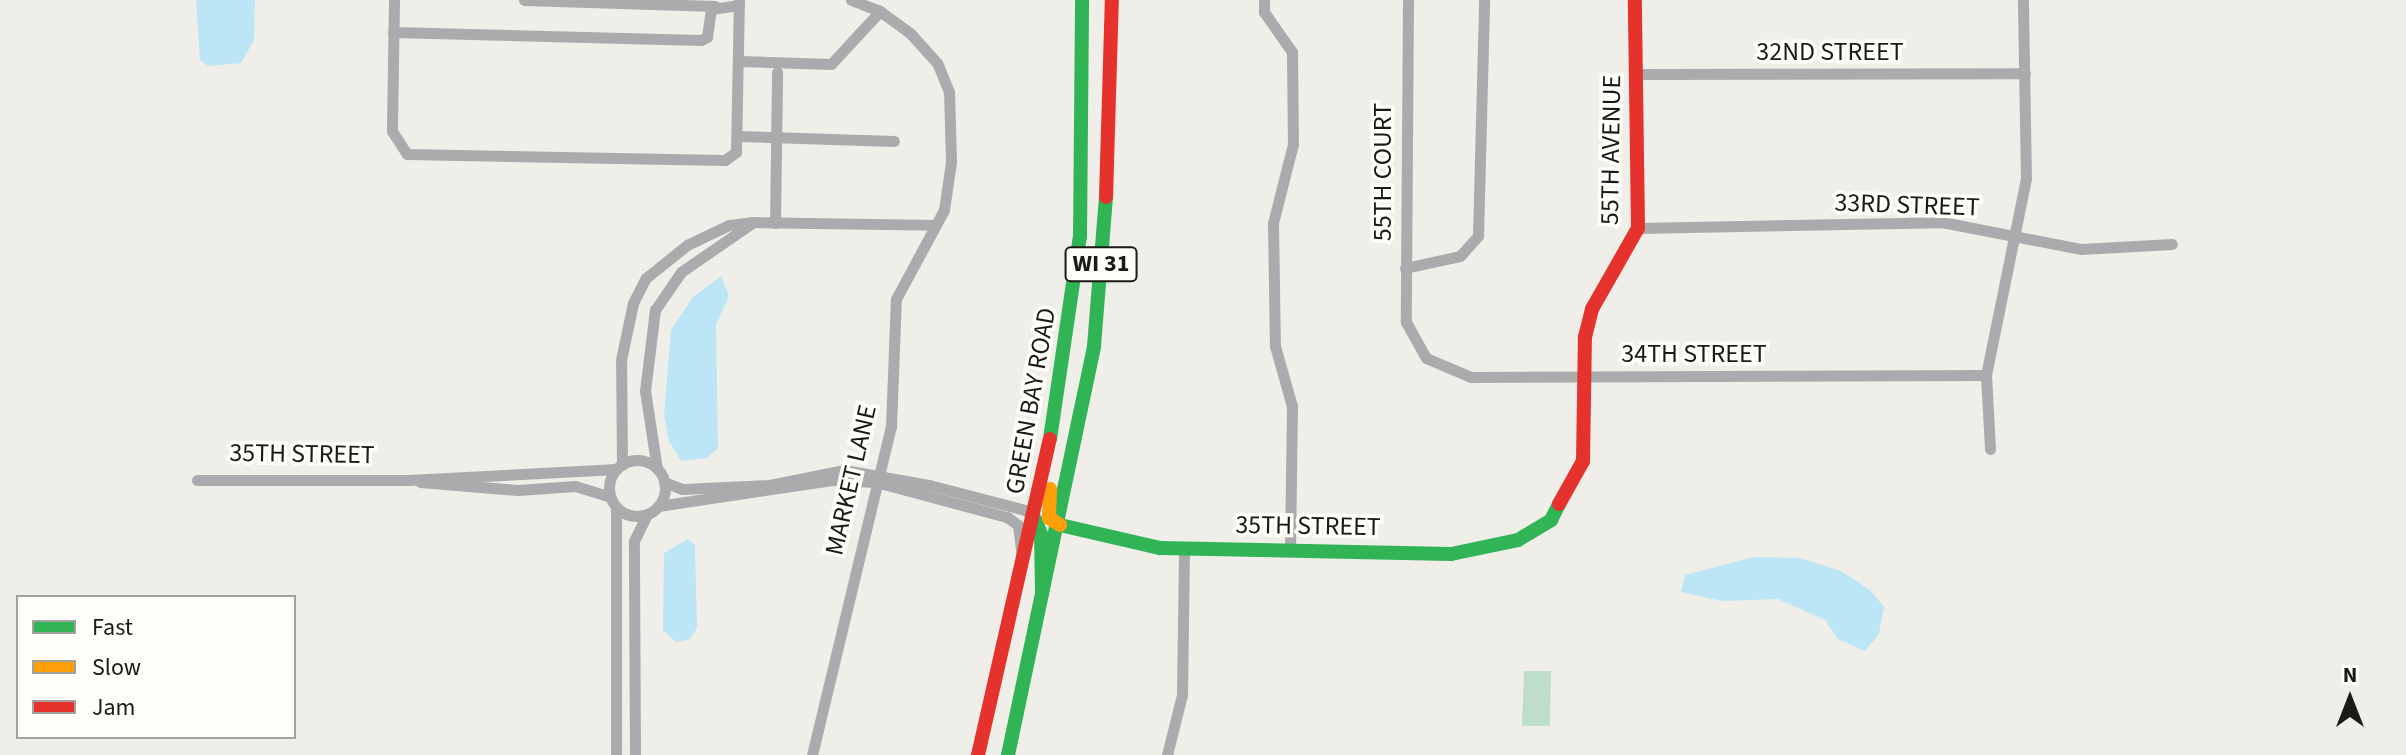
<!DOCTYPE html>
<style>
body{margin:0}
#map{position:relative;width:2406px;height:755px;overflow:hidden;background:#f0eee8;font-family:"Source Sans 3",sans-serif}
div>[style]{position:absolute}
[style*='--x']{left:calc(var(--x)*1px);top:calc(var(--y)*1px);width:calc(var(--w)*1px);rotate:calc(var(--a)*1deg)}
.green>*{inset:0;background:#bedeca}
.water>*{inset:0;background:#bce6f6}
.street>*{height:11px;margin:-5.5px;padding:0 5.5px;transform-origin:5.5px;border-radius:5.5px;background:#aaabac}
.street>.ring{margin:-5.5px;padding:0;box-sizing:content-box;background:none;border:11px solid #aaabac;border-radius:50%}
.fast>*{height:14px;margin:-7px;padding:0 7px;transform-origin:7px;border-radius:7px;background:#30b455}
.slow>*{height:14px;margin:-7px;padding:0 7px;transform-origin:7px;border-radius:7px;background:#ff9f0a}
.jam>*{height:14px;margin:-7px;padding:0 7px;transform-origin:7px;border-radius:7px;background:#e5322d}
span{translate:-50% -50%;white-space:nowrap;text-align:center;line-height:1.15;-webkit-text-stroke:7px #fefdf8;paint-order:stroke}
.shield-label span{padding:2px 6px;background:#fefdf8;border:2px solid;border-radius:6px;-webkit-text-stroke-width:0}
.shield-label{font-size:24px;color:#1c1a16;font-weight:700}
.street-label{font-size:26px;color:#1c1a16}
.legend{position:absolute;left:16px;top:595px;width:280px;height:144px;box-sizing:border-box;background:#fefdf8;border:2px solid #a4a29e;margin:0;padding:10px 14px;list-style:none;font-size:24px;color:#1c1a16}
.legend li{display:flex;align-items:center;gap:16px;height:40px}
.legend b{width:40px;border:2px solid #a4a29e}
.north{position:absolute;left:2310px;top:659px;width:80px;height:80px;-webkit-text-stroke:6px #fefdf8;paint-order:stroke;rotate:0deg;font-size:22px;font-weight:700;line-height:32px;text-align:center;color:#1c1a16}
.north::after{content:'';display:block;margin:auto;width:28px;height:36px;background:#1c1a16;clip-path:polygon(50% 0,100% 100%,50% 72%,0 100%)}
</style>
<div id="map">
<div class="green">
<div style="clip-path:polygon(1524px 671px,1551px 671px,1550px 726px,1522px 726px)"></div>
</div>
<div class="water">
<div style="clip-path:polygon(196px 0,255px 0,254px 40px,241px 63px,208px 66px,200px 60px)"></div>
<div style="clip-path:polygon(721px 276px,729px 296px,716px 325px,718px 448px,707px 458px,681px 461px,669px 441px,664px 415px,671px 330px,693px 297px)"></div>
<div style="clip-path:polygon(688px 539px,695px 545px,697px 628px,690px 639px,676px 642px,663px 630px,664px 553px)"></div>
<div style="clip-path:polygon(1754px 557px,1800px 558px,1841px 571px,1870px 590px,1884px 607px,1879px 634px,1865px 651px,1838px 639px,1825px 620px,1778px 599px,1722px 601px,1681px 592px,1685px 575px)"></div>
</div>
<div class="street">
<div style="--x:394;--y:0;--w:131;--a:90.9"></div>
<div style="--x:392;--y:131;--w:27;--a:57"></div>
<div style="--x:407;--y:154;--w:318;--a:1.1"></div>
<div style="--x:725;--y:160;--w:14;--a:-36"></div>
<div style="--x:736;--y:152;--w:152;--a:-88.9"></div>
<div style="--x:524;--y:0;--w:191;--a:1.8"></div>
<div style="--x:1264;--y:0;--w:12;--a:90"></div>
<div style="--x:1264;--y:12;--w:49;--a:55"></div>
<div style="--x:1292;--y:52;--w:92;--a:89.4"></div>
<div style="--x:1293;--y:144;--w:81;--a:104.2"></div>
<div style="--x:1273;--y:223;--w:123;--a:89.1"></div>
<div style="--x:1275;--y:346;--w:62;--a:74.2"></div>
<div style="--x:1292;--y:406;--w:143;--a:90.8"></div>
<div style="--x:1408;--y:0;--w:322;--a:90.4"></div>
<div style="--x:1406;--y:322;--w:41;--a:60.9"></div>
<div style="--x:1426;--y:358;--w:49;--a:22.9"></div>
<div style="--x:1471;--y:377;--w:515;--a:-0.22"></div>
<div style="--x:393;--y:32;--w:308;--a:1.5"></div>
<div style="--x:701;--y:40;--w:7;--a:-27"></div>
<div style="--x:707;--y:37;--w:28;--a:-82"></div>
<div style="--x:711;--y:9;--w:28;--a:-8"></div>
<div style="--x:740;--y:61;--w:91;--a:1.9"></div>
<div style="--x:831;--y:64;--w:72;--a:-47.2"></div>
<div style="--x:1636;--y:74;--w:389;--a:-0.1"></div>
<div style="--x:737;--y:136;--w:157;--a:1.8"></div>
<div style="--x:775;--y:223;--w:151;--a:-89.2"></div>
<div style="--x:1638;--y:228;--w:304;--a:-1.1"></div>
<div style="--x:1942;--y:222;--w:142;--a:11"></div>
<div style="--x:2081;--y:249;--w:91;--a:-3.1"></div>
<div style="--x:1405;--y:268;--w:56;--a:-12.3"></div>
<div style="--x:1460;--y:256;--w:27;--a:-48"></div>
<div style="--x:1478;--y:236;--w:236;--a:-88.5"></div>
<div style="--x:1990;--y:449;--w:74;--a:-93.1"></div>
<div style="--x:1986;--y:375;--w:201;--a:-78.5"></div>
<div style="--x:2026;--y:178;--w:178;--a:-91"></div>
<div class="ring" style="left:609px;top:460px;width:45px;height:45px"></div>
<div style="--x:622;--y:465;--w:105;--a:-90.5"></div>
<div style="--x:621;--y:360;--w:58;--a:-78.1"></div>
<div style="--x:633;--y:303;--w:28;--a:-63"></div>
<div style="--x:646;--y:278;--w:53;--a:-38.8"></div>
<div style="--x:687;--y:245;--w:47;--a:-25.5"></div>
<div style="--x:729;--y:225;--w:24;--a:-7"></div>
<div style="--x:753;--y:222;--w:183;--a:0.9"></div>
<div style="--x:657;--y:469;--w:79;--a:-98.7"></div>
<div style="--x:645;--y:391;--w:82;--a:-83"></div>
<div style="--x:655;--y:310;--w:46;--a:-55.6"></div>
<div style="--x:681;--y:272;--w:86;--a:-34.6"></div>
<div style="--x:197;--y:480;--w:211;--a:0"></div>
<div style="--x:408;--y:480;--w:209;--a:-3"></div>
<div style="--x:420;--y:482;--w:98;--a:4.7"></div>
<div style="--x:518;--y:490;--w:57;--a:-4"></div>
<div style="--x:575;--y:486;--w:37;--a:17"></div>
<div style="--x:664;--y:482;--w:19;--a:21"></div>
<div style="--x:682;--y:489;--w:88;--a:-2.6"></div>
<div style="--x:770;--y:485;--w:76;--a:-11.5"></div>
<div style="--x:844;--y:470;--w:86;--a:10"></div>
<div style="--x:929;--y:485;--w:99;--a:14.6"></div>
<div style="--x:1025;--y:510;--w:13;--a:39"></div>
<div style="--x:658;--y:506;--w:176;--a:-8.5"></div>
<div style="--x:832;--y:480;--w:44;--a:2.6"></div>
<div style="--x:876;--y:482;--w:136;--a:15"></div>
<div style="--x:1007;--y:517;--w:14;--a:36"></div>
<div style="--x:1018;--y:525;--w:33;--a:83"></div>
<div style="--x:616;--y:507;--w:248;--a:90"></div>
<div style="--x:635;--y:755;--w:214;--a:-90.3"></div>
<div style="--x:634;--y:541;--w:30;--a:-64"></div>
<div style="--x:812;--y:755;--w:337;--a:-76.5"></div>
<div style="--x:891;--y:427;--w:128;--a:-87.8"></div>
<div style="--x:896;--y:299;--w:101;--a:-61.7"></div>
<div style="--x:944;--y:210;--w:49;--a:-81.7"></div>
<div style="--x:951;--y:162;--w:70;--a:-91.6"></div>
<div style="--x:949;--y:92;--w:31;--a:-112"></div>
<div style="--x:937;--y:63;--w:40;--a:-132"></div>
<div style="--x:910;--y:33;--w:37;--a:-144"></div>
<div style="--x:880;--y:11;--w:31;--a:-159"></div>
<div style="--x:1167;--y:755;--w:62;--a:-76"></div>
<div style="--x:1182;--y:695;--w:147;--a:-89.2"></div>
</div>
<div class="fast">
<div style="--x:1050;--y:439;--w:204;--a:-81.6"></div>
<div style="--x:1080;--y:237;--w:237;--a:-89.5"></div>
<div style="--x:1035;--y:519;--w:16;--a:68"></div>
<div style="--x:1041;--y:534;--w:60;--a:89"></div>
<div style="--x:1060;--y:525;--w:103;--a:13"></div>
<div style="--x:1160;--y:548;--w:291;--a:1.2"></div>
<div style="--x:1451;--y:554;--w:68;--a:-11.8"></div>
<div style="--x:1518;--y:540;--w:39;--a:-31"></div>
<div style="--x:1551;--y:520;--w:18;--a:-63"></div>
<div style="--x:1008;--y:755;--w:418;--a:-78.1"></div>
<div style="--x:1094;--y:346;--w:149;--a:-85.4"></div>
</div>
<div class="slow">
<div style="--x:1050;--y:489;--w:29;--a:92"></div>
<div style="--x:1049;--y:518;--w:13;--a:32"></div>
</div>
<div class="jam">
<div style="--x:1106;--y:197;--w:197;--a:-88.3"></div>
<div style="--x:1559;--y:504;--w:49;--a:-60.8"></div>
<div style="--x:1583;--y:461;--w:124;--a:-89.1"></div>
<div style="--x:1585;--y:337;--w:29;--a:-76"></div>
<div style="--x:1592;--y:309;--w:93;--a:-60.4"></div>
<div style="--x:1638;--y:228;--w:228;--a:-90.8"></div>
<div style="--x:978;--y:755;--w:324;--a:-77.2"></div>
</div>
<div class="shield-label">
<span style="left:1101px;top:264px">WI 31</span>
</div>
<div class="street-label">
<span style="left:1830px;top:52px">32ND STREET</span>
<span style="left:1611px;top:150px;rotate:-89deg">55TH AVENUE</span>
<span style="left:1383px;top:172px;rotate:-90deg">55TH COURT</span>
<span style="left:1907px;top:205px;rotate:2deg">33RD STREET</span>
<span style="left:1694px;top:354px">34TH STREET</span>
<span style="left:1031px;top:401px;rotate:-80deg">GREEN BAY ROAD</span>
<span style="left:302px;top:454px;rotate:1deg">35TH STREET</span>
<span style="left:851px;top:480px;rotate:-77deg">MARKET LANE</span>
<span style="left:1308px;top:526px;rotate:1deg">35TH STREET</span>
</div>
<ul class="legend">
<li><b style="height:10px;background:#30b455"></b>Fast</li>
<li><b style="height:10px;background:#ff9f0a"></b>Slow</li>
<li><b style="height:10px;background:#e5322d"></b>Jam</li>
</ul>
<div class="north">N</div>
</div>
